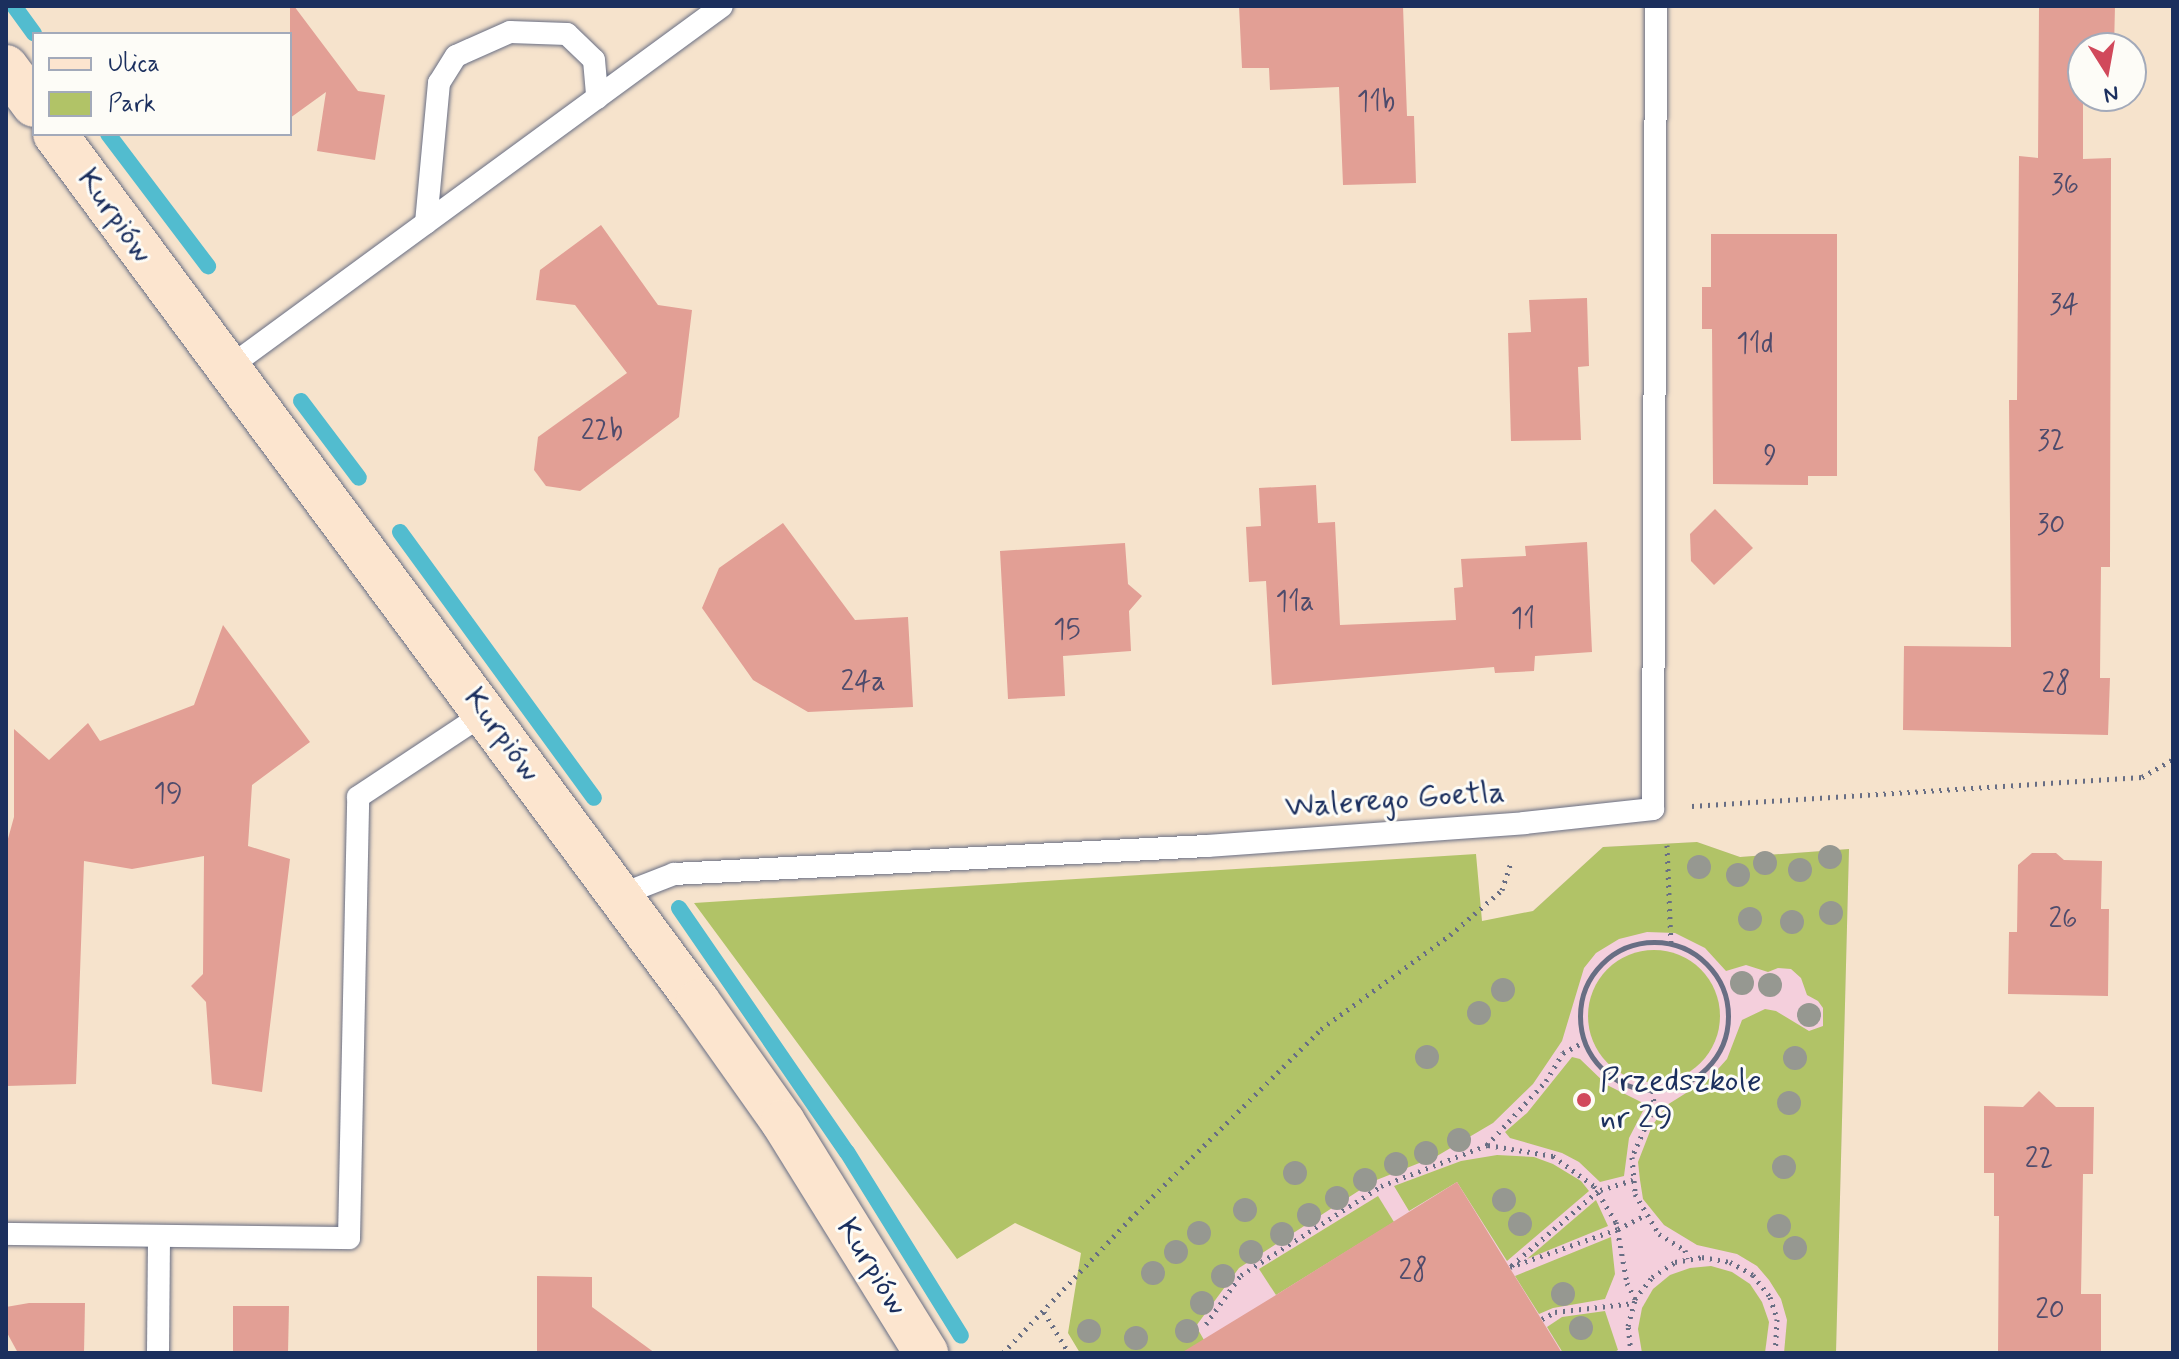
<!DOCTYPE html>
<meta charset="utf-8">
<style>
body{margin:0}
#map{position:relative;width:2179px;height:1359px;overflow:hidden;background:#f6e3cc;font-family:Mynerve,sans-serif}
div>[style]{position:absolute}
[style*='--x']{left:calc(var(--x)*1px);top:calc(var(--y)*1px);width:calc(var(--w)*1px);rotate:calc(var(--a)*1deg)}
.built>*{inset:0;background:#f4cfdc}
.green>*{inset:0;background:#b1c367}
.round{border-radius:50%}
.stream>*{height:16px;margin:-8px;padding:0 8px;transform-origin:8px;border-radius:8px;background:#52bccf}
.building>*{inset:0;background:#e29f95}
.path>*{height:5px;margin-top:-2.5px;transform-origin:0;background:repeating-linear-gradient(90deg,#686e84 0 2px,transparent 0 8px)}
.path>.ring{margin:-2.5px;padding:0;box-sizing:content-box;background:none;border:5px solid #686e84;border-radius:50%}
.roads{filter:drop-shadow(0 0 2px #686e84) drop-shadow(0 0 2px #686e84)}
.lane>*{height:22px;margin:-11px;padding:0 11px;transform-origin:11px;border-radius:11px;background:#fff}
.secondary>*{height:44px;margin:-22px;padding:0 22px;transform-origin:22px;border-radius:22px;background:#fce5cf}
.trees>*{width:24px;height:24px;margin:-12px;border-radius:50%;background:#969891}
.dots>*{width:22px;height:22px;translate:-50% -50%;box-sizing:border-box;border:4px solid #fdfcf7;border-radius:50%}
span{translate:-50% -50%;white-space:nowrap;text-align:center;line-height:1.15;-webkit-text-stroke:6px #fdfcf7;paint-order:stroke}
.number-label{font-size:28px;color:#4d4b6c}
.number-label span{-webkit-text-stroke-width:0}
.street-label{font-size:32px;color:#1b2f5e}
.poi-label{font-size:32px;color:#1b2f5e}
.left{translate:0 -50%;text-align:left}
.frame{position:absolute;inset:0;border:8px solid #1b2f5e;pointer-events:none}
.legend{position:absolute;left:32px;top:32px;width:260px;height:104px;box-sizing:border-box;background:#fdfcf7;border:2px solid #a3aaba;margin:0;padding:10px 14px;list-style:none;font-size:24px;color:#1b2f5e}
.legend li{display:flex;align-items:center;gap:16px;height:40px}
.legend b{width:40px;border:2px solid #a3aaba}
.north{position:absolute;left:2067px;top:32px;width:80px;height:80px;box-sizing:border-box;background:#fdfcf7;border:2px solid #a3aaba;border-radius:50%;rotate:169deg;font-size:22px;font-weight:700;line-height:32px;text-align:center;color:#1b2f5e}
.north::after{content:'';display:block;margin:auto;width:28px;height:36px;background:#d1495b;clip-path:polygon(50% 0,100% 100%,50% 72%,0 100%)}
</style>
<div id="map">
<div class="built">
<div style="clip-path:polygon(1697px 842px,1740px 857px,1849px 849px,1836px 1353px,1080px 1353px,1119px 1288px,1603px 847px)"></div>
</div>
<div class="green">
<div style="clip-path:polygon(1697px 842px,1740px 857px,1849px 849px,1836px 1353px,1784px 1353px,1787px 1320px,1781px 1299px,1769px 1280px,1757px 1266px,1737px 1254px,1697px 1245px,1664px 1225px,1643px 1199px,1640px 1180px,1638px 1162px,1652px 1126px,1667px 1105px,1710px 1078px,1727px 1059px,1742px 1020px,1765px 1009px,1776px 1011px,1809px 1031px,1823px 1026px,1823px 1008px,1818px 1001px,1807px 995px,1801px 978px,1791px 969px,1778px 968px,1768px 972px,1746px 965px,1726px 971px,1705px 948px,1675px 933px,1647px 932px,1619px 939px,1596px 953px,1584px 968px,1562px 1041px,1533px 1084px,1493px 1123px,1437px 1156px,1374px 1181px,1239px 1268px,1196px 1326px,1204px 1340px,1183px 1353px,1080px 1353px,1068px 1333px,1081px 1253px,1015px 1223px,957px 1259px,694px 903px,1476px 854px,1482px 921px,1533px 911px,1603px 847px)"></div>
<div class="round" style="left:1588px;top:950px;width:132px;height:132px"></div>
<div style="clip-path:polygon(1572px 1057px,1580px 1059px,1607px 1085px,1641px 1102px,1644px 1109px,1629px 1138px,1624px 1176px,1600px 1182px,1579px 1162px,1562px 1153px,1510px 1138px,1505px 1132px,1527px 1113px)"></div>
<div style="clip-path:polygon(1497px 1155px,1534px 1157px,1553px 1164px,1581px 1181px,1589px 1191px,1507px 1261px,1457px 1182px,1409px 1211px,1394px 1186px,1461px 1161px)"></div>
<div style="clip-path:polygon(1378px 1196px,1394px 1222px,1276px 1295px,1259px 1269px)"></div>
<div style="clip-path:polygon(1596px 1200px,1608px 1226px,1527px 1259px)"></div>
<div style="clip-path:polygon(1611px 1237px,1615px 1274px,1605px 1299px,1553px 1308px,1539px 1314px,1515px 1276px)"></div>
<div style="clip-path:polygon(1711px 1266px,1732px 1272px,1750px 1284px,1762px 1302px,1769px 1322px,1765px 1353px,1642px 1353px,1638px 1329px,1642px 1308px,1653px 1289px,1670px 1275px,1690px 1268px)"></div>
<div style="clip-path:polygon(1605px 1311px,1618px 1350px,1613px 1353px,1563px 1353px,1547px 1327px,1562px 1317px)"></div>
</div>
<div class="stream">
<div style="--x:14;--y:6;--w:34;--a:54"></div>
<div style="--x:108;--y:134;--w:166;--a:52.9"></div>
<div style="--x:301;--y:401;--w:96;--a:53"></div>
<div style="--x:400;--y:532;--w:329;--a:53.9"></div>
<div style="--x:679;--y:908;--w:296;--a:55.5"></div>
<div style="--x:847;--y:1152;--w:216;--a:58.2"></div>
</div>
<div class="building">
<div style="clip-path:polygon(290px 6px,294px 6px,358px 91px,385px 95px,375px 160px,317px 151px,326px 92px,290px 118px)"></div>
<div style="clip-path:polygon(1239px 6px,1403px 6px,1407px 116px,1414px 116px,1416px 183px,1343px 185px,1339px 87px,1270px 90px,1269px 68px,1242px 68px)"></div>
<div style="clip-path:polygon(2039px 6px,2115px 6px,2114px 48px,2083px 48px,2083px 159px,2111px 158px,2110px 567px,2101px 567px,2100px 678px,2110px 678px,2108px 735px,1903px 730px,1904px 646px,2011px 647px,2009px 400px,2017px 400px,2019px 156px,2038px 158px)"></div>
<div style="clip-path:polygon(601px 225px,658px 305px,692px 310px,679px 417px,580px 491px,546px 486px,534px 470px,538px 437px,627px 373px,575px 305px,536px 300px,540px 270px)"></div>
<div style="clip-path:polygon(1711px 234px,1837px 234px,1837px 476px,1808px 476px,1808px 485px,1713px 484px,1712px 329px,1702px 329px,1702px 287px,1711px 287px)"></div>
<div style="clip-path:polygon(1587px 298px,1589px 366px,1578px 367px,1581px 440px,1511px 441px,1508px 333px,1531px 332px,1529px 300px)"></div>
<div style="clip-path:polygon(1316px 485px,1318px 523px,1335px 522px,1340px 625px,1456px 620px,1454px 588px,1463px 587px,1461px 559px,1526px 556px,1525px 546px,1587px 542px,1592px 652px,1535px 656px,1534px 671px,1495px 673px,1494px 667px,1272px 685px,1266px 581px,1249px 582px,1246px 527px,1261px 526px,1259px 488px)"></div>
<div style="clip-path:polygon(1715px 509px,1753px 548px,1714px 585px,1691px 561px,1690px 534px)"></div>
<div style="clip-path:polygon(783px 523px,855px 620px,908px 617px,913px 707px,808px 712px,753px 680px,702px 608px,719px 568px)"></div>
<div style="clip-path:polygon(1125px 543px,1128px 584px,1142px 596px,1129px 611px,1131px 651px,1063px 656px,1065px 696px,1008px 699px,1000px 551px)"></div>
<div style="clip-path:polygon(223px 625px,310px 742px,252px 785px,248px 846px,290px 859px,262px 1092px,212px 1084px,206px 1002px,191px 986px,203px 974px,204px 856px,132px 869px,84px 861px,76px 1084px,6px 1086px,6px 846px,14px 817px,14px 729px,49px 760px,88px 723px,100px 741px,194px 705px)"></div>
<div style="clip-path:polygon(2032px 853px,2056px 853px,2064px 860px,2102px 861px,2101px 909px,2109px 909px,2108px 996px,2008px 994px,2009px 932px,2017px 932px,2018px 865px)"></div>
<div style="clip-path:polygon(2039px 1091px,2056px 1107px,2094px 1107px,2093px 1174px,2083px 1174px,2081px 1294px,2101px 1294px,2101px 1353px,1998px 1353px,1999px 1216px,1994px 1216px,1994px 1173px,1984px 1173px,1984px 1106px,2023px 1107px)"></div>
<div style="clip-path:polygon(1457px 1182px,1562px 1353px,1181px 1353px,1263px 1303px)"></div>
<div style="clip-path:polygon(537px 1276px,592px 1277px,592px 1307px,655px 1353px,537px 1353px)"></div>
<div style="clip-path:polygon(29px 1303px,85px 1303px,84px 1353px,18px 1353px,6px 1331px,6px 1307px)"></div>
<div style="clip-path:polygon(233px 1306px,289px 1306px,288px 1353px,233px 1353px)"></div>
</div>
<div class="path">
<div style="--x:1692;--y:806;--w:451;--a:-3.7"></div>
<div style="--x:2142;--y:777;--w:36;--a:-30"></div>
<div style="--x:1667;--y:845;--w:99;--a:87.7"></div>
<div class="ring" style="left:1580px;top:942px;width:143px;height:143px"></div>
<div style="--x:1653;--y:1091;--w:16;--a:86"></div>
<div style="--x:1654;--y:1107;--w:55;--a:113.7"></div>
<div style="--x:1632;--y:1157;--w:37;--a:85"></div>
<div style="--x:1635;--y:1194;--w:47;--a:59"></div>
<div style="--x:1659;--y:1234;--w:31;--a:32"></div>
<div style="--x:1685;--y:1250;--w:9;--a:77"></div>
<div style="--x:1488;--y:1145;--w:66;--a:9.6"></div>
<div style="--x:1553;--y:1156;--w:51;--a:36.2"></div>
<div style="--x:1594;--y:1186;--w:42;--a:58.6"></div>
<div style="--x:1616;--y:1222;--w:62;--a:79.8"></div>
<div style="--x:1627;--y:1283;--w:18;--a:63"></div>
<div style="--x:1633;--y:1180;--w:37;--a:163"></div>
<div style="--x:1598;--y:1191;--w:116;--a:139.2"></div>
<div style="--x:1510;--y:1267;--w:114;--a:-19.4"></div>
<div style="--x:1618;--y:1229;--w:30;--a:-27"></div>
<div style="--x:1044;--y:1312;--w:48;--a:58.6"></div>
<div style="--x:1542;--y:1319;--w:15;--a:-28"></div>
<div style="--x:1555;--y:1312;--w:80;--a:-6.5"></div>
<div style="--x:1206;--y:1324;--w:60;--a:-54.5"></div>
<div style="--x:1241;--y:1275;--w:166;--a:-32.4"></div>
<div style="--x:1381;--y:1186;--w:114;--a:-21.1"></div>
<div style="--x:1487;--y:1145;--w:87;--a:-47.3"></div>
<div style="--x:1546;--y:1081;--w:33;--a:-59"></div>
<div style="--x:1563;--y:1053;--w:24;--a:-28"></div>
<div style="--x:1003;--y:1353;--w:185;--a:-46.5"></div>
<div style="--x:1130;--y:1219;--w:269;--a:-44.8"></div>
<div style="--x:1321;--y:1029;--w:160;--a:-36.1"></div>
<div style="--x:1450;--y:935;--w:69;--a:-40.9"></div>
<div style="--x:1502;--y:890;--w:28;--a:-72"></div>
<div style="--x:1631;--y:1353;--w:27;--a:-96"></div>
<div style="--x:1628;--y:1326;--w:28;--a:-75"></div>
<div style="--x:1635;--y:1299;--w:28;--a:-52"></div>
<div style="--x:1652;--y:1277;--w:27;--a:-33"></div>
<div style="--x:1675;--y:1262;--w:27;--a:-10"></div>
<div style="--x:1702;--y:1257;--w:28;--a:10"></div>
<div style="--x:1730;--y:1262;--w:26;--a:29"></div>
<div style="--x:1753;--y:1275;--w:28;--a:52"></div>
<div style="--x:1770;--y:1297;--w:23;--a:72"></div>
<div style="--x:1777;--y:1319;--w:34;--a:93"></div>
</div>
<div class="roads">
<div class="lane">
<div style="--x:426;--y:223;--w:141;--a:-84.7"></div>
<div style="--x:439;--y:83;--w:32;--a:-58"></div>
<div style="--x:456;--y:56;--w:59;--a:-24"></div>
<div style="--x:510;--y:32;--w:57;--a:2"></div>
<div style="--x:567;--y:34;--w:37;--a:44"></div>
<div style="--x:594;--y:60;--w:38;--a:85"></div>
<div style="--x:228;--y:368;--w:612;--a:-36.23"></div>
<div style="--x:620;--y:895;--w:58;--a:-21.3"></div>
<div style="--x:674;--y:874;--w:534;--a:-3.01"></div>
<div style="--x:1207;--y:846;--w:318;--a:-4.1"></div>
<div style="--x:1524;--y:823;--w:130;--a:-6.2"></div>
<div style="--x:1653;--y:809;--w:803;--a:-89.79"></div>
<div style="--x:6;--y:1234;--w:343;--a:0.7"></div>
<div style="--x:349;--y:1238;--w:441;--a:-88.8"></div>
<div style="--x:358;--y:797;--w:152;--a:-33.5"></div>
<div style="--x:158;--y:1353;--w:117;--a:-89.5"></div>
</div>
<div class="secondary">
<div style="--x:6;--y:67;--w:47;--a:53.6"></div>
<div style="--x:55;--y:134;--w:1080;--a:53.47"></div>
<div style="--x:698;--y:1002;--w:147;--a:54.7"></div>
<div style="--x:783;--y:1122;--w:272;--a:58.2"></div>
</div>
</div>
<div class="trees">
<div style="left:1830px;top:857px"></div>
<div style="left:1765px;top:863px"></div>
<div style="left:1699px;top:867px"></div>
<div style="left:1800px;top:870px"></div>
<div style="left:1738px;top:875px"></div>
<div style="left:1831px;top:913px"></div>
<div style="left:1750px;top:919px"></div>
<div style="left:1792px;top:922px"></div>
<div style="left:1742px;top:983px"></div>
<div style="left:1770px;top:985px"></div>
<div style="left:1503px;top:990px"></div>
<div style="left:1479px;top:1013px"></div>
<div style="left:1809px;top:1015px"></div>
<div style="left:1427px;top:1057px"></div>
<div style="left:1795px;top:1058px"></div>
<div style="left:1789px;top:1103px"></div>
<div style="left:1459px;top:1140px"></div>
<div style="left:1426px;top:1153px"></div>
<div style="left:1396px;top:1164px"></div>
<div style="left:1784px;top:1167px"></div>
<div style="left:1295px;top:1173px"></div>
<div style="left:1365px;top:1180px"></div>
<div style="left:1337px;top:1198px"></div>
<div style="left:1504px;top:1200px"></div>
<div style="left:1245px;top:1210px"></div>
<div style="left:1309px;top:1215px"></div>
<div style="left:1520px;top:1224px"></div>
<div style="left:1779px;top:1226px"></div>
<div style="left:1199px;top:1233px"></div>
<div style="left:1282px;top:1234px"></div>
<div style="left:1795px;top:1248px"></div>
<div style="left:1176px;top:1252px"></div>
<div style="left:1251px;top:1252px"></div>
<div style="left:1153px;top:1273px"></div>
<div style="left:1223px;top:1276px"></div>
<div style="left:1563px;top:1294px"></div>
<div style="left:1202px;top:1303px"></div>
<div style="left:1581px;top:1328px"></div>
<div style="left:1089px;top:1331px"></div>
<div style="left:1187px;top:1331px"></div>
<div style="left:1136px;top:1338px"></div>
</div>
<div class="dots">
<div style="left:1584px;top:1100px;background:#d1495b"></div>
</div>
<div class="number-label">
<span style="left:1376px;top:103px">11b</span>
<span style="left:2065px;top:186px">36</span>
<span style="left:2064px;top:306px">34</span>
<span style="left:1755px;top:345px">11d</span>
<span style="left:602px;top:432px">22b</span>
<span style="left:2051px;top:442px">32</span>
<span style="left:1770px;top:457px">9</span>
<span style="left:2051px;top:526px">30</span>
<span style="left:1295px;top:603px">11a</span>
<span style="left:1523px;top:620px">11</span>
<span style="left:1067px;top:631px">15</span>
<span style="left:863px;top:683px">24a</span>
<span style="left:2056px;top:685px">28</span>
<span style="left:168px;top:795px">19</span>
<span style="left:2063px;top:920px">26</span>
<span style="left:2039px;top:1160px">22</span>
<span style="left:1413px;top:1272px">28</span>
<span style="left:2050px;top:1311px">20</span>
</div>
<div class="street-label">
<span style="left:115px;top:216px;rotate:54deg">Kurpiów</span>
<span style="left:502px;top:735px;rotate:53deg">Kurpiów</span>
<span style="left:1395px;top:800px;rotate:-4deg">Walerego Goetla</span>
<span style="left:872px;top:1267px;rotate:58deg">Kurpiów</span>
</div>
<div class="poi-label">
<span class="left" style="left:1600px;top:1100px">Przedszkole<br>nr 29</span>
</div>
<div class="frame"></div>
<ul class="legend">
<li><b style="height:10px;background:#fce5cf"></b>Ulica</li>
<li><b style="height:22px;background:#b1c367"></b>Park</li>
</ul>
<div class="north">N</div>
</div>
